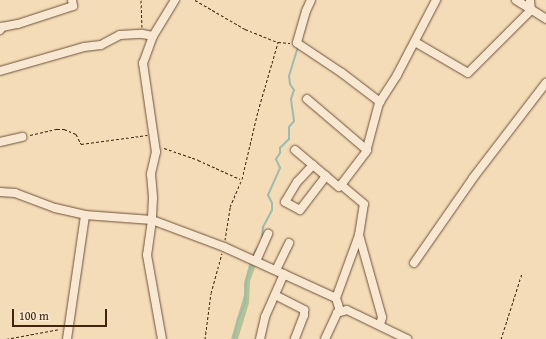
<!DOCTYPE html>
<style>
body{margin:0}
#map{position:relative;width:546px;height:339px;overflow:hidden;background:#f4dcb8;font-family:"Gentium Book Plus",serif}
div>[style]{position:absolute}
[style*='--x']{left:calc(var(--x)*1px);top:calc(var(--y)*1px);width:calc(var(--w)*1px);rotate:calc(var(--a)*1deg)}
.green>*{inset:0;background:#b6c293}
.stream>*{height:2px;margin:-1px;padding:0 1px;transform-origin:1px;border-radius:1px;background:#9cbcae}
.path>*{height:1px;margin-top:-0.5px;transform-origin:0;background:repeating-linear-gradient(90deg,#42230f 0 3px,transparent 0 5px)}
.roads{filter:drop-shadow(0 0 1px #6e5139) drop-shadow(0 0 1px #6e5139)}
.minor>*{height:8px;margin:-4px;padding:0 4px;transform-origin:4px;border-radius:4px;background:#f8e8d1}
span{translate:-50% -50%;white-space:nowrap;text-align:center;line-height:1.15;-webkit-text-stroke:3px #f8e8d1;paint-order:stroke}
.scale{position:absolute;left:12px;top:309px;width:95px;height:18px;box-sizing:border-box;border:2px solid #42230f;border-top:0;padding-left:5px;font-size:12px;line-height:14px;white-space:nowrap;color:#42230f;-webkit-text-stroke:3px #f8e8d1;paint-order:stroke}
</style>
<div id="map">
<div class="green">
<div style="clip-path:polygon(250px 261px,256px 265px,250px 281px,249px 303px,238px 339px,231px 339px,244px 295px,244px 283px)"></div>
</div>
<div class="stream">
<div style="--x:262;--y:240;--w:13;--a:-86"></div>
<div style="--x:263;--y:227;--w:19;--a:-62"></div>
<div style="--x:272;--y:210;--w:7;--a:-90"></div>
<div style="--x:272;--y:203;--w:9;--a:-117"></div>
<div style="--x:268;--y:195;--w:30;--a:-66"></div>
<div style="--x:280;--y:168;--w:10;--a:-114"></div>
<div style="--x:276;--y:159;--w:7;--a:-56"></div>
<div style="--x:280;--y:153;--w:5;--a:-90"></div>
<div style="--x:280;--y:148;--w:13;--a:-45"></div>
<div style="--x:289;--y:139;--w:12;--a:-90"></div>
<div style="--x:289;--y:127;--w:8;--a:-50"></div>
<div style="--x:294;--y:121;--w:22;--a:-98"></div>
<div style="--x:291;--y:99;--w:9;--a:-72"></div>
<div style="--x:294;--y:90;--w:7;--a:-124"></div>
<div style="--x:290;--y:84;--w:8;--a:-97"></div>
<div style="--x:289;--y:76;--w:31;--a:-73"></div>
<div style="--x:253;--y:259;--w:8;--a:-76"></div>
<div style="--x:255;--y:251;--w:5;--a:-53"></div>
<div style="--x:234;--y:339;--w:20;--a:-79"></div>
<div style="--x:238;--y:319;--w:17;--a:-66"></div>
<div style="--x:245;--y:303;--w:22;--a:-87"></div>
<div style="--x:246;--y:281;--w:19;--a:-72"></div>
</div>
<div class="path">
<div style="--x:141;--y:0;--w:27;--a:88"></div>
<div style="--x:195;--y:0;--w:58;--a:30.1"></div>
<div style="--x:245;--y:29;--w:35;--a:22"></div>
<div style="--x:278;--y:42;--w:12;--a:5"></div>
<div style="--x:30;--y:135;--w:28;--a:-13"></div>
<div style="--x:57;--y:129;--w:7;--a:0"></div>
<div style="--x:64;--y:129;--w:13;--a:23"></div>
<div style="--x:76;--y:134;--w:11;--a:63"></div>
<div style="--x:81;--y:144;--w:67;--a:-7.8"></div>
<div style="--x:164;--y:148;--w:36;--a:19"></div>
<div style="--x:198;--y:160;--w:46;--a:24.3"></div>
<div style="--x:225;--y:240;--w:33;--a:-81"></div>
<div style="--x:230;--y:207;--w:30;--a:-67"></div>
<div style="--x:242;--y:179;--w:70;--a:-76.8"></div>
<div style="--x:258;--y:111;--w:72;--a:-73.8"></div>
<div style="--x:6;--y:339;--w:55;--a:-10.5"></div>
<div style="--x:205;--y:339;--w:46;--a:-82.6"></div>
<div style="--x:211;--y:293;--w:41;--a:-74.6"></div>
<div style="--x:501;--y:339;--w:69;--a:-72.3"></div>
</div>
<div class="roads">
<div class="minor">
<div style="--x:175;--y:0;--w:42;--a:121.4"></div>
<div style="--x:153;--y:36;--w:29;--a:110"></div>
<div style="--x:143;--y:63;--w:90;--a:81.7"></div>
<div style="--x:156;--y:152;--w:23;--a:103"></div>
<div style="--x:151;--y:174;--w:24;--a:85"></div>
<div style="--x:153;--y:198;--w:22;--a:93"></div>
<div style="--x:152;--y:220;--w:77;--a:20.6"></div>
<div style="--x:224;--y:247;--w:123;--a:24.5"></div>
<div style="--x:336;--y:298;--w:14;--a:73"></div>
<div style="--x:311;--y:0;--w:12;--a:114"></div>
<div style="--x:306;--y:11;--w:33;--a:106"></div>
<div style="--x:297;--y:43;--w:54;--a:33.7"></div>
<div style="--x:342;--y:73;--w:48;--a:37.3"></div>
<div style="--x:516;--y:0;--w:36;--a:32"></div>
<div style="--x:0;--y:30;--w:4;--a:-56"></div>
<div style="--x:2;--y:27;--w:16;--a:-11"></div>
<div style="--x:18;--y:24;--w:58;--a:-18.1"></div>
<div style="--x:73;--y:6;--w:6;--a:-99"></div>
<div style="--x:415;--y:42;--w:61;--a:30.3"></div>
<div style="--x:468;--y:73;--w:89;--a:-45"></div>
<div style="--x:531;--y:10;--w:10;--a:-96"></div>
<div style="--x:0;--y:71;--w:87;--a:-15.9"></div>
<div style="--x:84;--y:47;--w:17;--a:-7"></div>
<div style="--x:101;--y:45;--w:21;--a:-28"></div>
<div style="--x:120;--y:35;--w:22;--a:-3"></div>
<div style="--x:142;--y:34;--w:11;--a:10"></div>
<div style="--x:307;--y:99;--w:79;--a:40.4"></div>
<div style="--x:0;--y:142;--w:23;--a:-13"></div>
<div style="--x:295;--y:150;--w:57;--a:40.1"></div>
<div style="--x:339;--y:187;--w:3;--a:-45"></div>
<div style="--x:313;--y:165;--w:23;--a:133"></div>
<div style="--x:297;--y:182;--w:23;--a:121"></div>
<div style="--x:285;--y:202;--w:17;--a:28"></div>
<div style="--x:300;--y:210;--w:43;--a:-52.6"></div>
<div style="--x:0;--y:192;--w:15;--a:4"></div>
<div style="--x:15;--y:193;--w:43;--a:20.6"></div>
<div style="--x:55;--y:208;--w:31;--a:13"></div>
<div style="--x:85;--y:215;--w:67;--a:4.3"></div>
<div style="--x:152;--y:220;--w:35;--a:98"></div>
<div style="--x:147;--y:255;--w:85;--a:79.9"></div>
<div style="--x:256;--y:261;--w:30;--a:-66"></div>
<div style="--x:414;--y:263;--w:103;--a:-55.2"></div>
<div style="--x:473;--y:178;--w:120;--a:-52.5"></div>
<div style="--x:276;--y:270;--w:30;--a:-64"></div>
<div style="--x:275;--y:295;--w:33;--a:27"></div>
<div style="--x:304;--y:310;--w:5;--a:90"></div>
<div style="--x:304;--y:315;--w:26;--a:111"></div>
<div style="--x:336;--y:298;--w:67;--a:-69.9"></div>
<div style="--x:380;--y:325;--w:8;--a:-76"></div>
<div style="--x:382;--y:317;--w:85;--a:-105.7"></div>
<div style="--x:359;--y:235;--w:31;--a:-81"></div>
<div style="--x:364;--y:204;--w:30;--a:-140"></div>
<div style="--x:341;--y:185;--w:41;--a:-52.9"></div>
<div style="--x:366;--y:152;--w:51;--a:-75.1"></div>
<div style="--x:379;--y:103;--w:33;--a:-57"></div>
<div style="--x:397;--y:75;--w:85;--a:-62.5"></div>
<div style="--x:67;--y:339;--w:125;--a:-81.7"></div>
<div style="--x:260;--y:339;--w:23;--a:-77"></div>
<div style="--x:265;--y:317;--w:47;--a:-66.2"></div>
<div style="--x:325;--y:339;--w:29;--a:-65"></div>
<div style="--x:337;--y:313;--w:10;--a:-17"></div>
<div style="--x:347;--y:310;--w:67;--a:25.8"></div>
</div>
</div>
<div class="scale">100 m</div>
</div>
